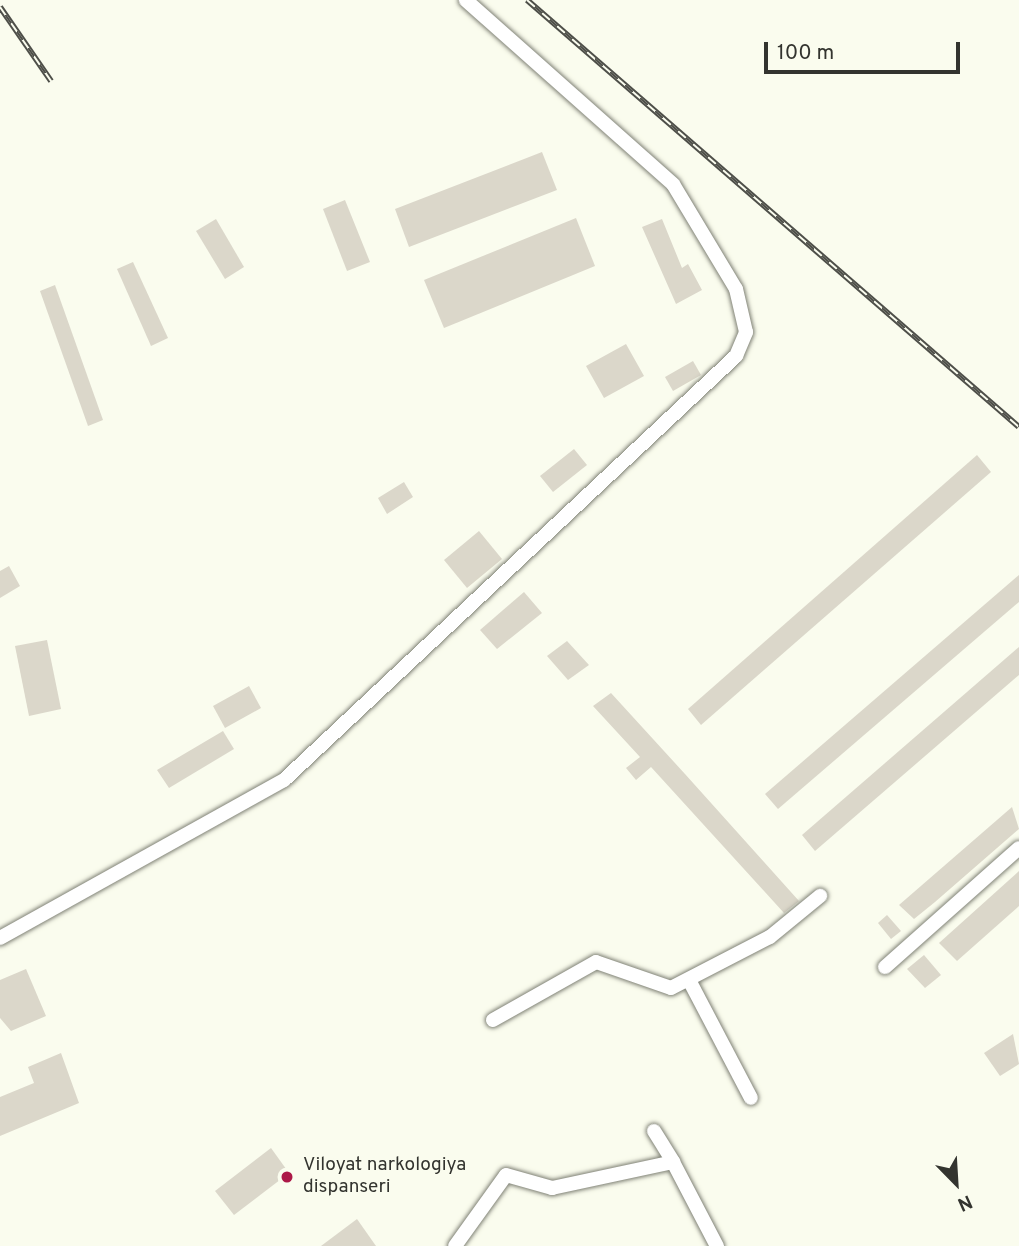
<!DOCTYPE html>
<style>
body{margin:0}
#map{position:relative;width:1019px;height:1246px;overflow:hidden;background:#fafcee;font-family:Overpass,sans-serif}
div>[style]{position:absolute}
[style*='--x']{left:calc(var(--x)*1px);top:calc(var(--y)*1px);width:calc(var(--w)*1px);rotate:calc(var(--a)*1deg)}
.building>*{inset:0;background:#dbd7ca}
.roads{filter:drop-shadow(0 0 2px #808276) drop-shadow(0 0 2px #808276)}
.minor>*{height:14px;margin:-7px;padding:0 7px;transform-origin:7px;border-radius:7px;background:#fff}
.rail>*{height:6px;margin-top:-3px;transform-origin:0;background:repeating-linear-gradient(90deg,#fafcee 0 10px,#4e4f49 0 20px);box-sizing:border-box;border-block:2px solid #4e4f49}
.dots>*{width:19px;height:19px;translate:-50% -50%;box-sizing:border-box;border:4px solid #fafcee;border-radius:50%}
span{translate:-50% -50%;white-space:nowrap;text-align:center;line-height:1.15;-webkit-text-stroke:5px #fafcee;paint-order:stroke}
.poi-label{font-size:19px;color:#33342f}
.left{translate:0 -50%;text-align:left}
.north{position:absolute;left:921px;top:1148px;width:70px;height:70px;-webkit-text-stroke:5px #fafcee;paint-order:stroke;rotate:156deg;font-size:19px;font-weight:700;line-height:28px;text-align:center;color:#33342f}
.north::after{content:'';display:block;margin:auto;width:24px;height:32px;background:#33342f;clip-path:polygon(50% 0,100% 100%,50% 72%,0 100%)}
.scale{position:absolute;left:764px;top:42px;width:196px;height:32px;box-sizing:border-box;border:4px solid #33342f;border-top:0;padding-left:9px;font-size:21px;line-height:24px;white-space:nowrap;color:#33342f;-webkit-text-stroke:5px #fafcee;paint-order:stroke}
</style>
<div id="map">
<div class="building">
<div style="clip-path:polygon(542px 152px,557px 190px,409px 247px,395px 209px)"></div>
<div style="clip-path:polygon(345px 200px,370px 262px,347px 271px,323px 209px)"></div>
<div style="clip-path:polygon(576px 218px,595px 266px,444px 328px,424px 280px)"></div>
<div style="clip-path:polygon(216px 219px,244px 267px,225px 279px,196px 231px)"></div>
<div style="clip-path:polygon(662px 219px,682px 268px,688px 264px,702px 290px,676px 304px,642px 227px)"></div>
<div style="clip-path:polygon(133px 262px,168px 338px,151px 346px,117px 269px)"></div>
<div style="clip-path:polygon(55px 285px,103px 420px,88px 426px,40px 291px)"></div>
<div style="clip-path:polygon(626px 344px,644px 376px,604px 398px,586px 366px)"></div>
<div style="clip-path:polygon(693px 361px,701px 375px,673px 391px,665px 377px)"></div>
<div style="clip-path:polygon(574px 449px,587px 465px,553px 492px,540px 476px)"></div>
<div style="clip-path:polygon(977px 455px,991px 472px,701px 725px,688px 709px)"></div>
<div style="clip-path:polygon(404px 482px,413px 497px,387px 514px,378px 498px)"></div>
<div style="clip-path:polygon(479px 531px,502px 559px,467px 588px,444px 560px)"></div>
<div style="clip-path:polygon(9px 566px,20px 586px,0 598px,0 571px)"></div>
<div style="clip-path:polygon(1019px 575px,1019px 602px,778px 809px,765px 794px)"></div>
<div style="clip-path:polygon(524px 592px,542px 613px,497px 649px,480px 630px)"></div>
<div style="clip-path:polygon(47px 640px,61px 709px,29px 716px,15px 646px)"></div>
<div style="clip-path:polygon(567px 641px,589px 665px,568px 680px,547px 656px)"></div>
<div style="clip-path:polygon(1019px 647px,1019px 675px,815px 851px,802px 835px)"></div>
<div style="clip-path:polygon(249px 686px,261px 708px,225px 728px,213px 706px)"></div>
<div style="clip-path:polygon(611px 693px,685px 774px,799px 901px,784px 913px,651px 767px,636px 780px,626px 768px,640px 757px,593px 706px)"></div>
<div style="clip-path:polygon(223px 731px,234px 749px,169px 788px,157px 770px)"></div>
<div style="clip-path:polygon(1012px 807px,1019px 829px,935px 902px,914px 919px,899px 905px)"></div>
<div style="clip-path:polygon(1019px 871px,1019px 906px,957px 961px,939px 943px)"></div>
<div style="clip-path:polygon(887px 915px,901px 931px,891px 939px,878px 923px)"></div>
<div style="clip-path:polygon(924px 955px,941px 975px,925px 988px,907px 969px)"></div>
<div style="clip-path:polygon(26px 969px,46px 1016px,11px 1031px,0 1018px,0 980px)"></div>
<div style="clip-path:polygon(1013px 1034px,1019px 1064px,1000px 1076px,984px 1053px)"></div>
<div style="clip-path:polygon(61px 1053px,79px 1103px,0 1136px,0 1097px,34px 1083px,28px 1067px)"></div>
<div style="clip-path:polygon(271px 1148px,289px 1173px,234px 1215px,215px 1191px)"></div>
<div style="clip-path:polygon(357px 1219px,376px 1246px,321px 1246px)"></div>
</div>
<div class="roads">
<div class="minor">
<div style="--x:0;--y:938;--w:325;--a:-29.1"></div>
<div style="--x:284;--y:780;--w:620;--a:-43.17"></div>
<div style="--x:736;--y:356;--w:26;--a:-67"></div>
<div style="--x:746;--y:332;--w:44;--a:-103.1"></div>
<div style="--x:736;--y:289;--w:122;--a:-121"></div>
<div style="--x:673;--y:184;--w:277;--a:-138.4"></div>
<div style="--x:885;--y:967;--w:179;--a:-41.6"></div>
<div style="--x:689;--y:980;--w:133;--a:62.3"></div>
<div style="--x:493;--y:1020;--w:118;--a:-29.4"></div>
<div style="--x:596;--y:962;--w:79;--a:19.1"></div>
<div style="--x:671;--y:988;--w:111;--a:-27.3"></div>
<div style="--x:770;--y:937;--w:65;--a:-39.4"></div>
<div style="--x:654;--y:1131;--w:36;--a:58"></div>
<div style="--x:455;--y:1246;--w:87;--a:-54.3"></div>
<div style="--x:506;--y:1175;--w:48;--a:15.8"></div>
<div style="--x:552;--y:1188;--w:124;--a:-12.1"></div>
<div style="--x:673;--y:1162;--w:95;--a:62.4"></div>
</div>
</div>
<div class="rail">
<div style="--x:527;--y:0;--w:651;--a:40.95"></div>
<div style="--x:0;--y:7;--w:90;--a:55.4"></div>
</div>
<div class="dots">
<div style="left:287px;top:1177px;background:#ac1847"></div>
</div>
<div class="poi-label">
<span class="left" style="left:303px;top:1177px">Viloyat narkologiya<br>dispanseri</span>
</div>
<div class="north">N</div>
<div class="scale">100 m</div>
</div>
